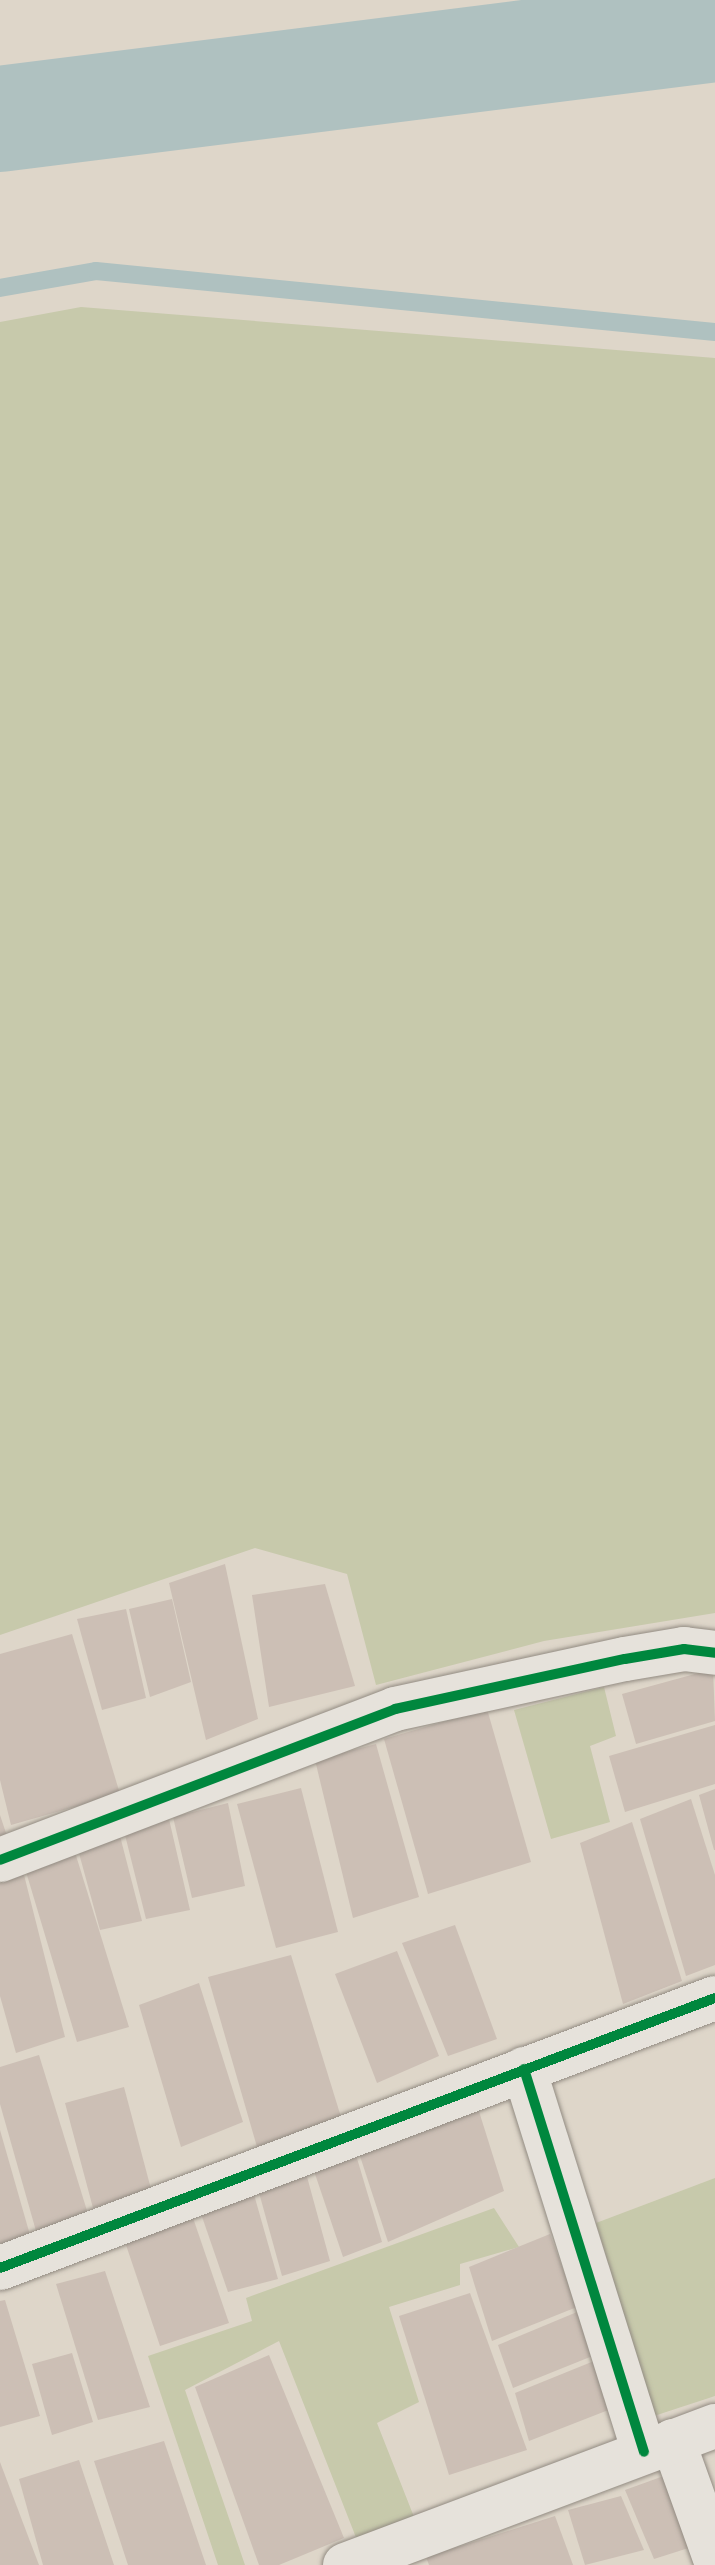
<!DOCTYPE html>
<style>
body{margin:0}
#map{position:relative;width:715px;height:2565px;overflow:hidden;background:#ded6c9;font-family:"Gentium Book Plus",serif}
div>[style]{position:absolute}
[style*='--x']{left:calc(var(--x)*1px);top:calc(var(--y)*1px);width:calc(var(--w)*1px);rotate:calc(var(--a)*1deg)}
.green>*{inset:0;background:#c7c9ab}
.stream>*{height:18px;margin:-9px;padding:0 9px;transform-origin:9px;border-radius:9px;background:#afc1c0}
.river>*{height:106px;margin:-53px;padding:0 53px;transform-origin:53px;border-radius:53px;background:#afc1c0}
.building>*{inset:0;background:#ccbfb5}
.roads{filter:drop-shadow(0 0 2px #928b82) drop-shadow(0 0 2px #928b82)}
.minor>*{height:44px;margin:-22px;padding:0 22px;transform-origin:22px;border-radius:22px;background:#e6e2db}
.cycleway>*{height:10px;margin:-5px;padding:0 5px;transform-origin:5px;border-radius:5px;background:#00873e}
span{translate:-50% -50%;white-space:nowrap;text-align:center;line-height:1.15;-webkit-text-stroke:6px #efe6d6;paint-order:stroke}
</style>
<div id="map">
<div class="green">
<div style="clip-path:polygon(81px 307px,715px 358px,715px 1613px,544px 1641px,376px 1685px,347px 1574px,255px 1548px,0 1635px,0 322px)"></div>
<div style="clip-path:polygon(604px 1687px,616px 1736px,590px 1746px,610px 1822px,551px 1839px,514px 1710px)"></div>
<div style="clip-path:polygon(715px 2178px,715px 2396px,654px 2416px,596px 2223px)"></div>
<div style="clip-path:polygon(494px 2208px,519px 2247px,460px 2264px,460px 2285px,389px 2307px,419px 2402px,377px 2423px,416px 2522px,357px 2540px,279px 2341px,185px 2390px,245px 2565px,218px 2565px,148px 2356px,252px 2321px,246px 2298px)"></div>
</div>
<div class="stream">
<div style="--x:0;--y:288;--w:97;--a:-10"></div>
<div style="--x:96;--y:271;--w:622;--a:5.63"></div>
</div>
<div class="river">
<div style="--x:0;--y:119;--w:721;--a:-7.17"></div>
</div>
<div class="building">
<div style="clip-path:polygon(225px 1564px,258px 1719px,206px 1740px,169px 1583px)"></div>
<div style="clip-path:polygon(325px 1584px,355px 1686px,269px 1707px,252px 1595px)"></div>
<div style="clip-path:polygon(172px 1599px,191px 1682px,150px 1697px,129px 1609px)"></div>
<div style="clip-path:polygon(126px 1609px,146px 1698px,102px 1710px,77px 1619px)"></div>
<div style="clip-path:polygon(72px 1634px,120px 1794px,11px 1825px,0 1780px,0 1654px)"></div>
<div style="clip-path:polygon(713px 1669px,715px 1721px,636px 1744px,622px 1694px)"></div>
<div style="clip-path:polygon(487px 1709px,531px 1862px,428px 1894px,384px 1739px)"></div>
<div style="clip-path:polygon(715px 1725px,715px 1784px,625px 1812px,609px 1756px)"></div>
<div style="clip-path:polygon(376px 1744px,419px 1897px,353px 1918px,315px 1760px)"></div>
<div style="clip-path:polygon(301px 1788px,338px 1932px,276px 1948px,237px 1804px)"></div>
<div style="clip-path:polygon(715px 1789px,715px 1850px,714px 1850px,699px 1795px)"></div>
<div style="clip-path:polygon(691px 1799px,715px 1875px,715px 1965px,686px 1976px,640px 1819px)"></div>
<div style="clip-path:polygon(228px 1803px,245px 1886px,192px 1898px,173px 1817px)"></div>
<div style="clip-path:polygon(0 1815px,9px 1842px,0 1844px)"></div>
<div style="clip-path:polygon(169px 1819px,190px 1910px,146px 1919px,125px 1835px)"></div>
<div style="clip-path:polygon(632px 1822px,682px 1981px,623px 2004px,580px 1843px)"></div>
<div style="clip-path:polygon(120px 1836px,142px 1921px,100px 1930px,77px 1846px)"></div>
<div style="clip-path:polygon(74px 1849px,129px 2027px,77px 2042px,24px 1865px)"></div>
<div style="clip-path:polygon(22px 1867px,65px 2037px,16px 2053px,0 1996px,0 1873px)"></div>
<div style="clip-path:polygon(455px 1925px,497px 2039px,448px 2056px,402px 1943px)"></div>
<div style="clip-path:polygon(397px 1951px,439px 2056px,377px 2083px,335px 1974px)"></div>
<div style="clip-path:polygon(291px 1955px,341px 2117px,257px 2147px,208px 1977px)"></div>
<div style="clip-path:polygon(199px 1983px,243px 2122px,181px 2147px,139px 2005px)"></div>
<div style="clip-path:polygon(39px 2055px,88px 2214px,36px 2231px,0 2104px,0 2067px)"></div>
<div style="clip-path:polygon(124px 2087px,151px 2189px,93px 2208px,65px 2103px)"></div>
<div style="clip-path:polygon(477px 2105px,504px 2191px,388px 2242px,359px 2153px)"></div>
<div style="clip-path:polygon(0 2130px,30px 2235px,0 2244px)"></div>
<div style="clip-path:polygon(356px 2155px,382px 2242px,343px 2257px,312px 2165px)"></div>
<div style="clip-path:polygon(306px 2173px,330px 2261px,282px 2276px,258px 2189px)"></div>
<div style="clip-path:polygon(253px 2191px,278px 2279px,228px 2292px,199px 2208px)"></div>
<div style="clip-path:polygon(192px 2215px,229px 2323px,160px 2346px,123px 2236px)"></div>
<div style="clip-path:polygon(550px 2234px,577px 2307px,492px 2341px,469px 2267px)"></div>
<div style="clip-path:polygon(105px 2271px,150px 2407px,98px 2420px,56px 2284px)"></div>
<div style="clip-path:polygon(470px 2293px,527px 2450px,449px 2475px,399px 2316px)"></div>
<div style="clip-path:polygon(5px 2300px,40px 2416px,0 2427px,0 2301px)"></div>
<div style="clip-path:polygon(577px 2312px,595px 2355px,513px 2388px,498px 2345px)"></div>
<div style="clip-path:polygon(72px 2353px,93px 2422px,52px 2435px,32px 2364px)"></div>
<div style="clip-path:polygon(269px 2355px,344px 2538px,279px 2565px,259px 2565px,195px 2387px)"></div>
<div style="clip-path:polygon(594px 2361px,611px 2409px,529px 2441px,515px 2393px)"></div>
<div style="clip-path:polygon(164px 2441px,206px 2565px,128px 2565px,94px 2461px)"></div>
<div style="clip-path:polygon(79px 2460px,114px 2565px,43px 2565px,19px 2479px)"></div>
<div style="clip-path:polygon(0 2462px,39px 2565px,0 2565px)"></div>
<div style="clip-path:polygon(672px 2473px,698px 2545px,654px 2559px,625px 2490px)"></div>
<div style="clip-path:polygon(621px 2496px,644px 2550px,585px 2565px,568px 2510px)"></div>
<div style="clip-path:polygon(555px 2516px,573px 2565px,429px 2565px,426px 2557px)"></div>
</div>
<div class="roads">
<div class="minor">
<div style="--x:0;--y:1860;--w:423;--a:-20.9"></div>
<div style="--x:395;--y:1709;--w:235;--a:-12.3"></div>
<div style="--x:625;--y:1659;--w:60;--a:-9.6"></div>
<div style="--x:684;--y:1649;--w:31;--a:7"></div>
<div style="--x:524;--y:2069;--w:401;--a:72.6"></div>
<div style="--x:0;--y:2268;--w:764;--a:-20.69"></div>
<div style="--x:673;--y:2441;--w:124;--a:70.3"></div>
<div style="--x:345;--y:2565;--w:395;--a:-20.6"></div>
</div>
</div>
<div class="cycleway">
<div style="--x:0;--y:1860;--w:423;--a:-20.9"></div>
<div style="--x:395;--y:1709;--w:235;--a:-12.3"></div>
<div style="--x:625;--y:1659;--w:60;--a:-9.6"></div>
<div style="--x:684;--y:1649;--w:31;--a:7"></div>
<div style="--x:524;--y:2069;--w:401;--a:72.6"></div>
<div style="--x:0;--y:2268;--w:764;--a:-20.69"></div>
</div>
</div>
